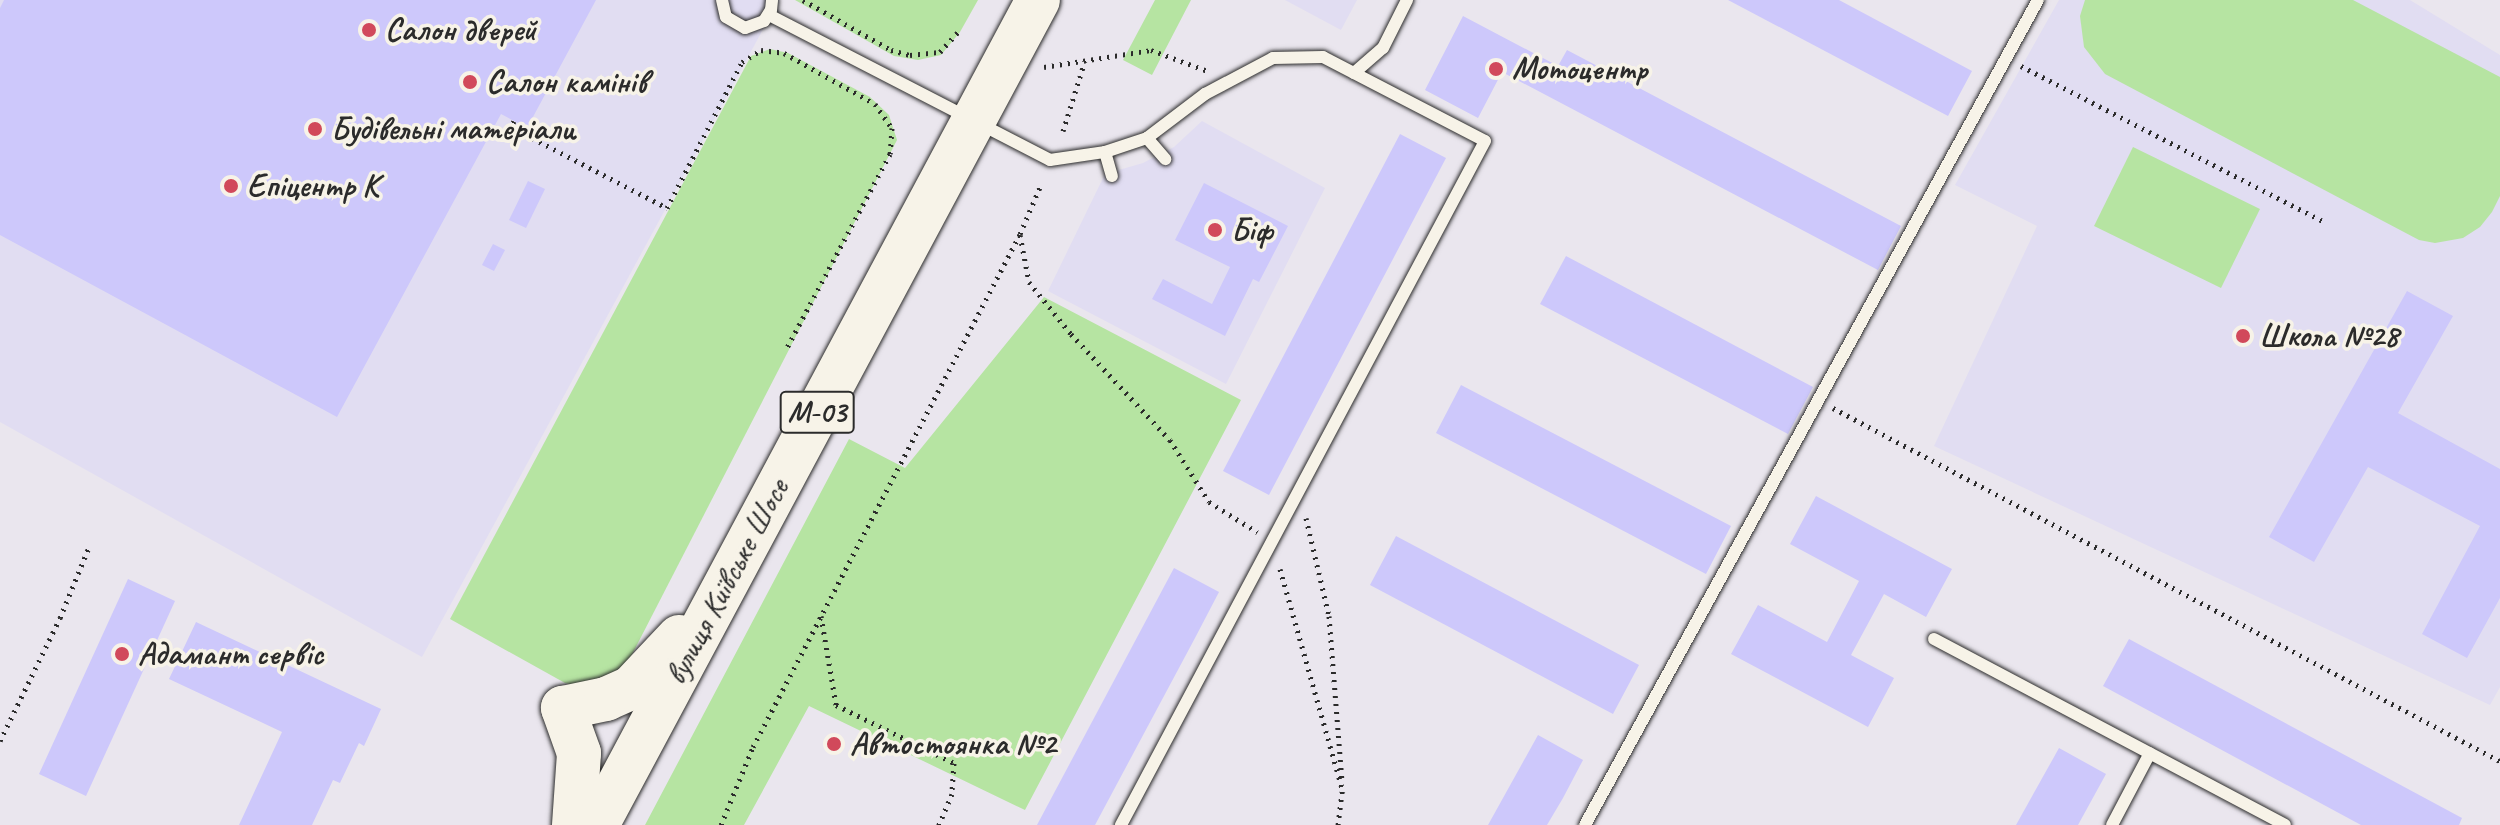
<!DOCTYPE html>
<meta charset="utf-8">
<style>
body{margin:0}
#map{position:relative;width:2500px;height:825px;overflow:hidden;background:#eae6ee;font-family:Caveat,sans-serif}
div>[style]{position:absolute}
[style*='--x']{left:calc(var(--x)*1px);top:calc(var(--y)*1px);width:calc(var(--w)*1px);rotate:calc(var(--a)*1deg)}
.built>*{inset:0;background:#e1ddf2}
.green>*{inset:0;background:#b6e4a2}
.building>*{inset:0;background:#cdc8fb}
.path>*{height:5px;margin-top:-2.5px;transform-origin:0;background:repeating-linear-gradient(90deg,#2b2b2b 0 2px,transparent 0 8px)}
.roads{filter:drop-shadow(0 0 2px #2b2b2b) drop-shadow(0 0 2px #2b2b2b)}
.service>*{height:12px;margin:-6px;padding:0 6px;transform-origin:6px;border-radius:6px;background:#f7f3e8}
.trunk>*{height:44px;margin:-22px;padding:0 22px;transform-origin:22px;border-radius:22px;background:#f7f3e8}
.dots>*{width:22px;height:22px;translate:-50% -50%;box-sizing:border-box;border:4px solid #f7f3e8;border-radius:50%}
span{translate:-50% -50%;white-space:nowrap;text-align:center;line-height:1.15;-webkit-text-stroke:7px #f7f3e8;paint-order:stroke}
.shield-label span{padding:2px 6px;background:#f7f3e8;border:2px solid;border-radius:6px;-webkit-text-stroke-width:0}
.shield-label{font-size:30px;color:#2b2b2b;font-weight:700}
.poi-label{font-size:32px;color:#2b2b2b;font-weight:700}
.left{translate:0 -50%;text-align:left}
.street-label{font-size:32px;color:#2b2b2b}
</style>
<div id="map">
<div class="built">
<div style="clip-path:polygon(0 0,779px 0,422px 657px,0 422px)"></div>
<div style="clip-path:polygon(1285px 0,1357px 0,1341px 30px)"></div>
<div style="clip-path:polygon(2059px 0,2410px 0,2500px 55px,2500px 687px,2490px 705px,1934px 446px,2037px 226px,1955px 185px)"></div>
<div style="clip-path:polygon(1202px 121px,1325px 188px,1226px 384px,1048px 291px,1105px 174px,1143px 163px,1174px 147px)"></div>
</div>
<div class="green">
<div style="clip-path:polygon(795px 0,978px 0,960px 32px,941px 55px,918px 60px,894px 56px)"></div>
<div style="clip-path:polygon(1155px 0,1191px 0,1152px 75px,1123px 60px)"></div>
<div style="clip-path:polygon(2085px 0,2353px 0,2500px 77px,2500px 196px,2492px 212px,2480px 227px,2463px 238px,2435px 243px,2419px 240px,2105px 74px,2084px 47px,2080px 16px)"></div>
<div style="clip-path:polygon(770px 49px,788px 53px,870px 97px,889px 115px,897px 140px,623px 672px,585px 688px,565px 683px,450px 619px,751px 56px)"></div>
<div style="clip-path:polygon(2133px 147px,2260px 209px,2221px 288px,2094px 226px)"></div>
<div style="clip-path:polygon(1044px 297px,1241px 400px,1025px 810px,809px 706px,744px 825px,645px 825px,849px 439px,905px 468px)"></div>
</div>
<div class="building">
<div style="clip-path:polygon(4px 0,596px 0,527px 128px,501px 114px,337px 417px,0 235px,0 8px)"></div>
<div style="clip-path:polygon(1728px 0,1839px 0,1972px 71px,1948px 116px)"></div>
<div style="clip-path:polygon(1463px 16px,1558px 66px,1567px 50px,1901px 226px,1878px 270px,1502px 72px,1478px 118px,1425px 90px)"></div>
<div style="clip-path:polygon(1400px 134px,1446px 158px,1269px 495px,1223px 471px)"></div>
<div style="clip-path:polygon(528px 181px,545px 189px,526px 228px,509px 220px)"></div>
<div style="clip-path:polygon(1204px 183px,1288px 226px,1259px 282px,1253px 279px,1225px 336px,1152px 299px,1163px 279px,1212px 304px,1230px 267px,1175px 240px)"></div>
<div style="clip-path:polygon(493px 244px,505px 250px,494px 271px,482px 265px)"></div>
<div style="clip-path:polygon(1566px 256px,1813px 387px,1788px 434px,1540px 304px)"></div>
<div style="clip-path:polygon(2407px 291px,2453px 316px,2398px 413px,2500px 469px,2500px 598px,2467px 658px,2422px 634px,2480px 526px,2368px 467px,2314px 562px,2269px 537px)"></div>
<div style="clip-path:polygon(1461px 385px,1731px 526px,1706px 574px,1436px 433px)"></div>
<div style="clip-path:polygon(1816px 496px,1952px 569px,1926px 617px,1884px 594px,1851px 655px,1894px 678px,1868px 727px,1731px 654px,1758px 605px,1827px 642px,1859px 581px,1790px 544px)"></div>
<div style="clip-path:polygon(1396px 536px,1639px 665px,1613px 714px,1370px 585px)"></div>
<div style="clip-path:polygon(1174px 568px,1219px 592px,1195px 638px,1095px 825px,1037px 825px)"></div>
<div style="clip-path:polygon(128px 579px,175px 601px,86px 796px,39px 774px)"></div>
<div style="clip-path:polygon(196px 622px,381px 709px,364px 746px,359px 743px,340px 783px,333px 780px,312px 825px,239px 825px,282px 732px,169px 679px)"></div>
<div style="clip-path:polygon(2129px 639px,2462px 818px,2459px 825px,2361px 825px,2103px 686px)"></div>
<div style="clip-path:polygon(1538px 735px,1583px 760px,1563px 798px,1547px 825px,1488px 825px)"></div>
<div style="clip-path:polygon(2059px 748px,2106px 774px,2078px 825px,2016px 825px)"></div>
</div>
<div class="path">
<div style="--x:803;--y:0;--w:101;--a:29.6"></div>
<div style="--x:891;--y:50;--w:20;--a:15"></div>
<div style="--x:910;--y:55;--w:30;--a:-6"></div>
<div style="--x:940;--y:52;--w:31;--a:-48"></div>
<div style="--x:2021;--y:66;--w:342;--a:27.2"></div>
<div style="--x:1044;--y:67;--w:108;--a:-9"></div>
<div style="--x:1151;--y:50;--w:63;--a:20.4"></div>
<div style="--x:514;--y:121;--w:7;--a:117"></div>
<div style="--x:511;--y:127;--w:176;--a:27.4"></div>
<div style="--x:667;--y:208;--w:164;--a:-62.8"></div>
<div style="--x:742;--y:62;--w:22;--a:-32"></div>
<div style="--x:761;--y:50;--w:23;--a:7"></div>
<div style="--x:784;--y:53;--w:104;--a:29.3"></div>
<div style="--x:875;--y:104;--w:29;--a:55"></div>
<div style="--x:892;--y:128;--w:26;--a:94"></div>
<div style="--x:890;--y:154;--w:222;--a:118"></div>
<div style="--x:1063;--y:131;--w:73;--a:-72.6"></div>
<div style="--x:1020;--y:235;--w:48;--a:79.2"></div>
<div style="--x:1029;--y:282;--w:67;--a:51.1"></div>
<div style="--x:1071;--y:334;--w:145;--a:47"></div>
<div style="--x:1170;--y:440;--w:73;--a:57.8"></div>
<div style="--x:1209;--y:502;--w:57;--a:32"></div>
<div style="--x:1833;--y:408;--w:755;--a:27.89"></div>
<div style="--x:1306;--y:518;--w:101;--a:76.8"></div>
<div style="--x:1329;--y:616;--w:166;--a:85.5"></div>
<div style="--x:1280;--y:569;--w:232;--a:74.2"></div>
<div style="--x:821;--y:616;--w:90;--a:80.4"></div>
<div style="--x:836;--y:705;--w:131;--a:26.2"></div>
<div style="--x:954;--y:763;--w:31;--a:94"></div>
<div style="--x:952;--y:794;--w:34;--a:113"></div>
<div style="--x:0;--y:741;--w:137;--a:-64"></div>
<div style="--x:60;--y:618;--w:77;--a:-67.8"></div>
<div style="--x:721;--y:825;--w:84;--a:-67.7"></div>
<div style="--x:753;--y:747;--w:578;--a:-62.5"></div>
<div style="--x:1020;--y:234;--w:51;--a:-66.9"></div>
<div style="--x:1338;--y:825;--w:34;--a:-83"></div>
</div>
<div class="roads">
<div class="service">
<div style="--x:722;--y:0;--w:17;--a:77"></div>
<div style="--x:726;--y:17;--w:22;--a:30"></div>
<div style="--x:745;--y:28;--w:20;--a:-20"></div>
<div style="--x:764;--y:21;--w:13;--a:-58"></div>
<div style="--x:771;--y:10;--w:10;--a:-84"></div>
<div style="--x:769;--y:15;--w:316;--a:27.3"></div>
<div style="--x:1050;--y:160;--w:56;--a:-8.3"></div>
<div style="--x:1105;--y:152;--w:44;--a:-18.4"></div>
<div style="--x:1147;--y:138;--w:73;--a:-37.2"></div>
<div style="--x:1205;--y:94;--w:77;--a:-27.9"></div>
<div style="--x:1273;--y:58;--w:50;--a:-1.1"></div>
<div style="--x:1323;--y:57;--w:182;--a:27.4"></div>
<div style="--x:1485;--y:141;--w:775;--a:118.02"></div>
<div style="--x:1354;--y:73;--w:38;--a:-41"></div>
<div style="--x:1383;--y:48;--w:54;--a:-63.4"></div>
<div style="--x:1147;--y:138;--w:28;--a:49"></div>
<div style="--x:1105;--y:152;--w:25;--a:74"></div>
<div style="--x:1934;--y:639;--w:397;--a:27.9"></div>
<div style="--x:1585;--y:825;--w:941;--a:-61.23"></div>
<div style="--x:2112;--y:825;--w:81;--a:-62.2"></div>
</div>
<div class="trunk">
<div style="--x:574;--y:825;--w:72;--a:-86"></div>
<div style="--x:579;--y:753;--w:48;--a:-109.6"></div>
<div style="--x:563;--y:708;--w:44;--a:-11.8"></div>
<div style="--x:606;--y:699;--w:27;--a:-24"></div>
<div style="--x:631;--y:688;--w:70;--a:-46.7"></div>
<div style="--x:597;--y:825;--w:935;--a:-61.87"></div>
</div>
</div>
<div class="dots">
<div style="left:369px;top:30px;background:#d1495b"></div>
<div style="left:1496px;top:69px;background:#d1495b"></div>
<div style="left:470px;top:82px;background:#d1495b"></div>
<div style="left:315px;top:129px;background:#d1495b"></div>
<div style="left:231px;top:186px;background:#d1495b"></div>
<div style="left:1215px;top:230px;background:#d1495b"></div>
<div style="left:2243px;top:336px;background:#d1495b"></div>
<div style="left:122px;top:654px;background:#d1495b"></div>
<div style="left:834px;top:744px;background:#d1495b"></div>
</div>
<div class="shield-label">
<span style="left:817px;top:412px">М-03</span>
</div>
<div class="poi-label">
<span class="left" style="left:385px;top:30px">Салон дверей</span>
<span class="left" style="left:1512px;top:69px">Мотоцентр</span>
<span class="left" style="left:486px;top:82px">Салон камінів</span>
<span class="left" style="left:331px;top:129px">Будівельні матеріали</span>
<span class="left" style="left:247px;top:186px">Епіцентр К</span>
<span class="left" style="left:1231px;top:230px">Біф</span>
<span class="left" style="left:2259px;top:336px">Школа №28</span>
<span class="left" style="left:138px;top:654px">Адамант сервіс</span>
<span class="left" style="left:850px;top:744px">Автостоянка №2</span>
</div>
<div class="street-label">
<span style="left:727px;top:582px;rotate:-62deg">вулиця Київське Шосе</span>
</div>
</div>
